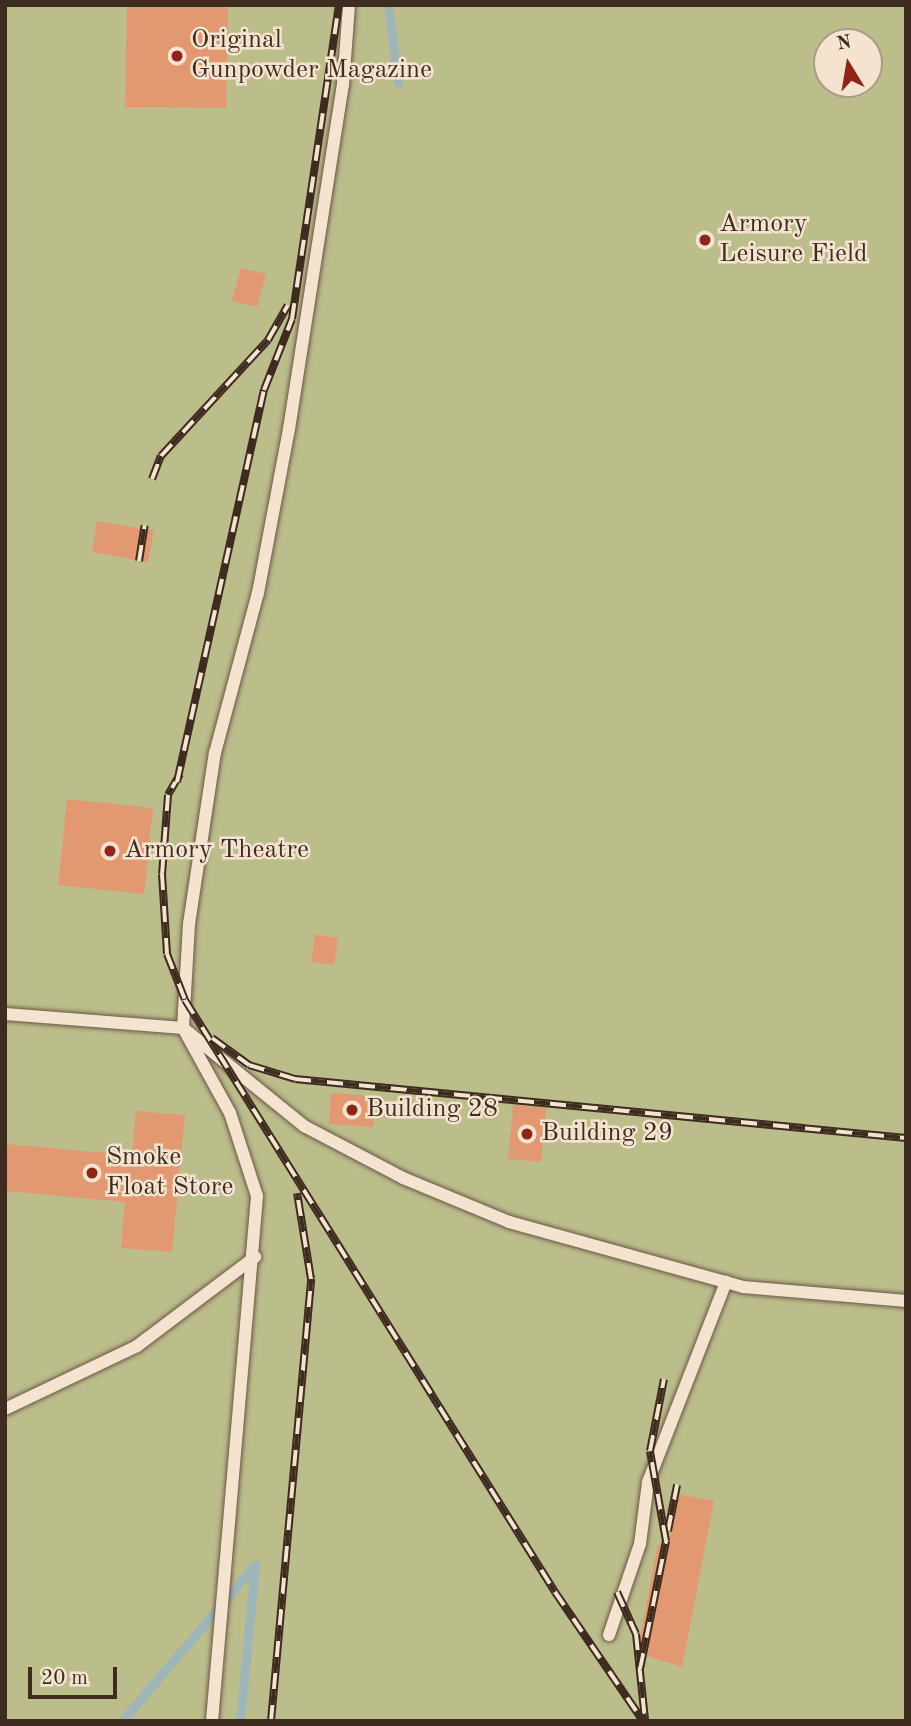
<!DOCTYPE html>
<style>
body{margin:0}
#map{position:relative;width:911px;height:1726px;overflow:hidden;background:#eed6b5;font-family:"Old Standard TT",serif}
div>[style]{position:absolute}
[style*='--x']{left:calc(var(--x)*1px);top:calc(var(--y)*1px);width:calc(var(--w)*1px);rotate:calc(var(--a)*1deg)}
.green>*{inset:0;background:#bbbd8b}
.stream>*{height:9px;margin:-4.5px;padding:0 4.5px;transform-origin:4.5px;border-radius:4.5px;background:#9eb6b8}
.building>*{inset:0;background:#e29972}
.roads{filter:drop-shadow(0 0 2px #6b5646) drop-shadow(0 0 2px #6b5646)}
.service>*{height:12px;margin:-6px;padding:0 6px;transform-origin:6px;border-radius:6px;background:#f4e4cf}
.rail>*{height:8px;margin-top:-4px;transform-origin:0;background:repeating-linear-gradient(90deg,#f4e4cf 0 16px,#3f2c21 0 32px);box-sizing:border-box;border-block:2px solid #3f2c21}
.dots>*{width:19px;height:19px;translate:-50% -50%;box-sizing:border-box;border:4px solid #f4e4cf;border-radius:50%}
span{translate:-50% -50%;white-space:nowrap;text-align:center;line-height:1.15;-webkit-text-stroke:5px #f4e4cf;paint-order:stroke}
.poi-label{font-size:26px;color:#3f2c21}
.left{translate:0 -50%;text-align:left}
.frame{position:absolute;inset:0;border:7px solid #3f2c21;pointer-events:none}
.north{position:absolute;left:813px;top:28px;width:70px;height:70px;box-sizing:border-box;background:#f4e4cf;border:2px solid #ac9a89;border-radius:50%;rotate:349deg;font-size:19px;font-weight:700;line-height:28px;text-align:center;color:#3f2c21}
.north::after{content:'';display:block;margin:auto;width:24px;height:32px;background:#8f2418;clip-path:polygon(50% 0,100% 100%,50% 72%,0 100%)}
.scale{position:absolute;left:28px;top:1667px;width:89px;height:32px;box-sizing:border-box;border:4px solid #3f2c21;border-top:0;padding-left:9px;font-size:21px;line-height:24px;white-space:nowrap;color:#3f2c21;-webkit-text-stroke:5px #f4e4cf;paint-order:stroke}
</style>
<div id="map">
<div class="green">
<div style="clip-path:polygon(evenodd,5px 5px,906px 5px,906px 1721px,5px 1721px,5px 5px,827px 42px,869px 42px,869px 84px,827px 84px,827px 42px)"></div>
</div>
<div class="stream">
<div style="--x:388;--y:5;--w:78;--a:82.6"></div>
<div style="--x:122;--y:1721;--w:205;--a:-49.6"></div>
<div style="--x:240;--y:1721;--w:156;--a:-84.5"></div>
</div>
<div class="building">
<div style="clip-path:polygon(127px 5px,228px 5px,226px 108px,125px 107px)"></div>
<div style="clip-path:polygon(241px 268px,266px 274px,257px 307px,232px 301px)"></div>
<div style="clip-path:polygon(97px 521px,154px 531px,148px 562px,92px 552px)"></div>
<div style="clip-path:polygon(67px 799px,153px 808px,144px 894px,58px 885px)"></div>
<div style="clip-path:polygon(315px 934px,338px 938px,334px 965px,311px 962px)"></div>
<div style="clip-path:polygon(331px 1093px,375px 1096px,373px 1127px,329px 1124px)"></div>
<div style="clip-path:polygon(513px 1105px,546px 1108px,541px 1162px,508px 1159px)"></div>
<div style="clip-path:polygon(136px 1111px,185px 1115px,172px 1252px,121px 1248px,125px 1202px,5px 1191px,5px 1144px,132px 1155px)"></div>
<div style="clip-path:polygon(678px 1494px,714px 1501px,682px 1667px,637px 1653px,658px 1544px,668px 1546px)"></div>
</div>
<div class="roads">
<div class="service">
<div style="--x:5;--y:1014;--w:179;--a:4.5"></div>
<div style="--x:183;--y:1028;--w:156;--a:39"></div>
<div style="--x:304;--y:1126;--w:112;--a:27.7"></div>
<div style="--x:403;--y:1178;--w:115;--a:22.5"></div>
<div style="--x:509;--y:1222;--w:243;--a:15.5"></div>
<div style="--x:743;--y:1287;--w:164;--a:4.9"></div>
<div style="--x:5;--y:1409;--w:146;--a:-25.5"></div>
<div style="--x:137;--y:1346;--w:148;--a:-37"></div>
<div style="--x:609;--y:1635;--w:96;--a:-71.2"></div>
<div style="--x:640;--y:1544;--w:63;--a:-82.6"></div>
<div style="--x:648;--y:1482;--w:215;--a:-68.7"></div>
<div style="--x:212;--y:1721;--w:527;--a:-85.1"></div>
<div style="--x:257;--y:1196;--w:87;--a:-108"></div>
<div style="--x:230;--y:1113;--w:97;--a:-118.9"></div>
<div style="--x:183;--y:1028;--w:104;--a:-86.7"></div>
<div style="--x:189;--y:924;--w:173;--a:-81.4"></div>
<div style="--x:215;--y:753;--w:166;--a:-75"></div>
<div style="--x:258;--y:593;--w:167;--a:-79.3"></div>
<div style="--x:289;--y:429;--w:348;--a:-81.1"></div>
<div style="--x:343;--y:85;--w:80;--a:-85.7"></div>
</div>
</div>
<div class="rail">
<div style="--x:152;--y:479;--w:25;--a:-69"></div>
<div style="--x:161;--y:456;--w:158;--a:-47.3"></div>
<div style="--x:268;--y:340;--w:40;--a:-60.3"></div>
<div style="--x:139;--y:561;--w:36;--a:-81"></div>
<div style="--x:180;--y:774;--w:24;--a:120"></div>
<div style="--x:168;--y:795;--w:79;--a:94.3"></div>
<div style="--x:162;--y:874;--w:80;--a:86.4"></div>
<div style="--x:167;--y:954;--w:49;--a:68.6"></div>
<div style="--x:185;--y:1000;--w:698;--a:57.99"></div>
<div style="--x:555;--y:1592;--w:156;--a:55.7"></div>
<div style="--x:177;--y:782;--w:402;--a:-77.5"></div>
<div style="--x:264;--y:390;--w:76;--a:-68.5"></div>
<div style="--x:292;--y:319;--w:317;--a:-81.5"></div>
<div style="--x:212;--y:1038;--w:46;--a:36.1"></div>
<div style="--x:249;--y:1065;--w:48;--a:16.9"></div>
<div style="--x:295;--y:1079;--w:614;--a:5.52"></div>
<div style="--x:668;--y:1531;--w:47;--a:-78.9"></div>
<div style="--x:617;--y:1592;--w:46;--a:65.7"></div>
<div style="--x:636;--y:1634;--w:86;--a:84"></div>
<div style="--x:640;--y:1669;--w:131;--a:-78.5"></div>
<div style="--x:666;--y:1541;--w:91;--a:-100.1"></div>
<div style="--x:650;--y:1451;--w:73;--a:-79"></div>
<div style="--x:271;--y:1721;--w:444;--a:-84.8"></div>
<div style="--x:311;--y:1279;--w:87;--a:-99.2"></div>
</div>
<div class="dots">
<div style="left:177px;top:56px;background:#8f2418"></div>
<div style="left:705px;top:240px;background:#8f2418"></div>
<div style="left:110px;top:851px;background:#8f2418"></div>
<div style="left:352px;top:1110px;background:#8f2418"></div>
<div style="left:527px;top:1134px;background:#8f2418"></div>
<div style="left:92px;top:1173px;background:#8f2418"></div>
</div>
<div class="poi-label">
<span class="left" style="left:191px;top:56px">Original<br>Gunpowder Magazine</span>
<span class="left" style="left:719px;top:240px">Armory<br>Leisure Field</span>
<span class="left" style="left:124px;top:851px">Armory Theatre</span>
<span class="left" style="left:366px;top:1110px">Building 28</span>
<span class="left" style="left:541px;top:1134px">Building 29</span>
<span class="left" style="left:106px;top:1173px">Smoke<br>Float Store</span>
</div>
<div class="frame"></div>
<div class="north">N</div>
<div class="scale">20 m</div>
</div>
